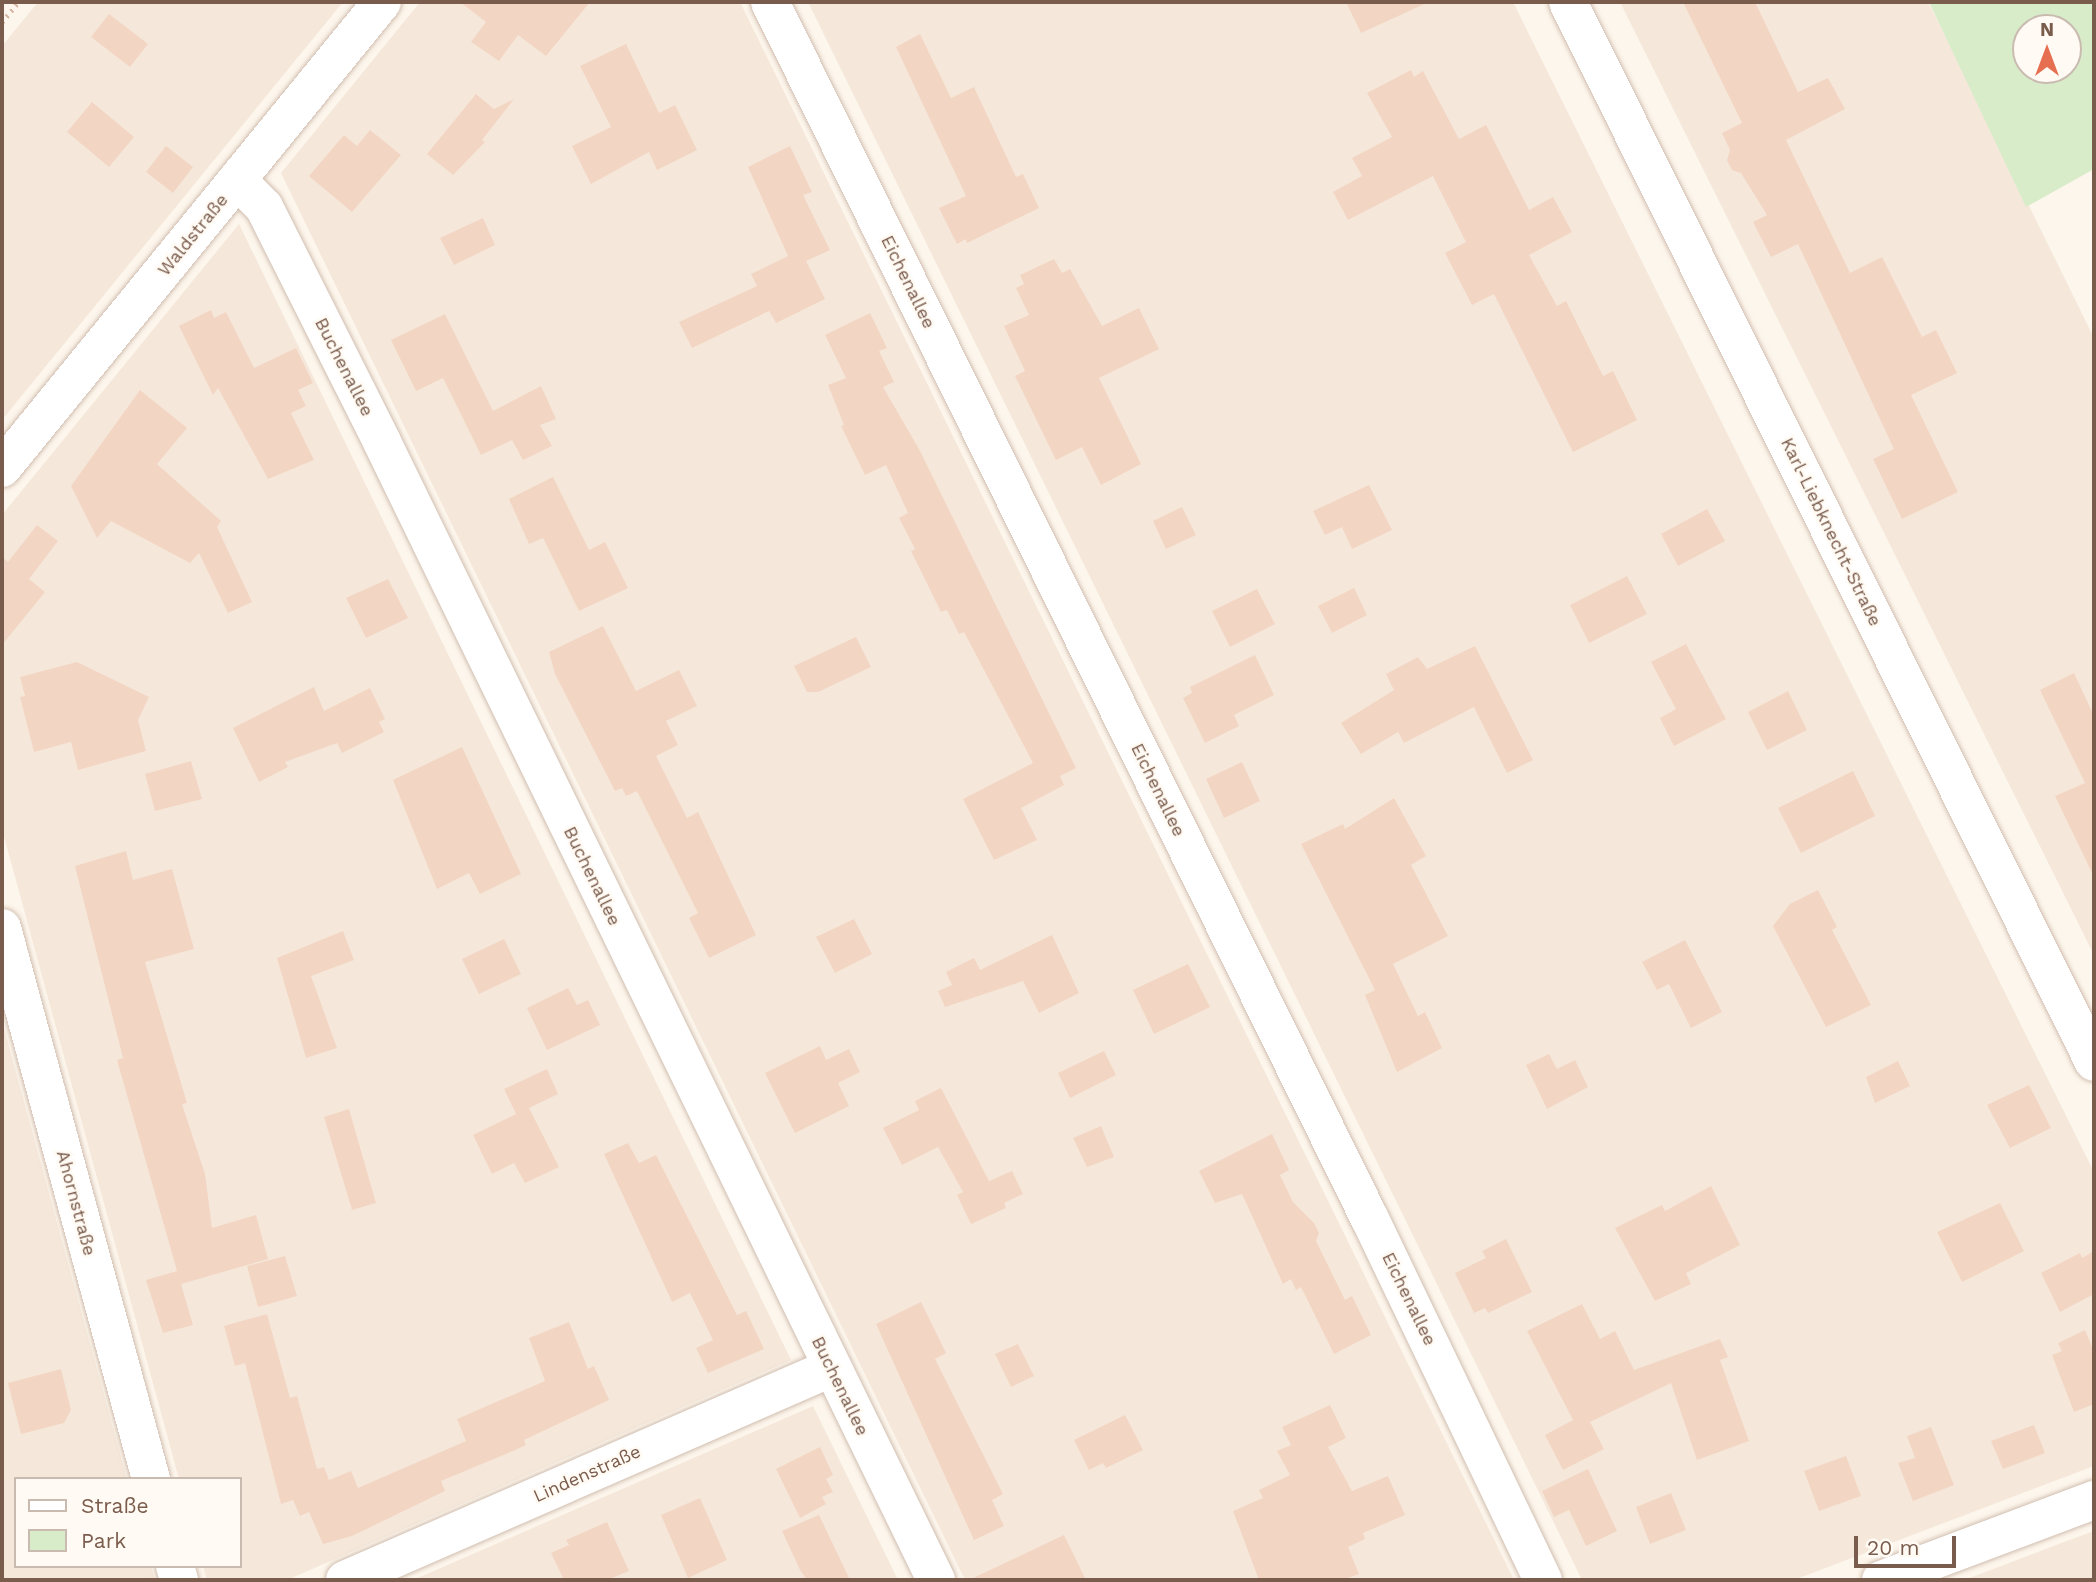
<!DOCTYPE html>
<meta charset="utf-8">
<style>
body{margin:0}
#map{position:relative;width:2096px;height:1582px;overflow:hidden;background:#fdf6ec;font-family:"Work Sans",sans-serif}
div>[style]{position:absolute}
[style*='--x']{left:calc(var(--x)*1px);top:calc(var(--y)*1px);width:calc(var(--w)*1px);rotate:calc(var(--a)*1deg)}
.residential>*{inset:0;background:#f5e8da}
.green>*{inset:0;background:#d8ecc9}
.building>*{inset:0;background:#f3d5c3}
.path>*{height:4.5px;margin-top:-2.25px;transform-origin:0;background:repeating-linear-gradient(90deg,#d9b8a5 0 2px,transparent 0 7px)}
.roads{filter:drop-shadow(0 0 2px #d1beb0) drop-shadow(0 0 2px #d1beb0)}
.minor>*{height:38px;margin:-19px;padding:0 19px;transform-origin:19px;border-radius:19px;background:#fff}
span{translate:-50% -50%;white-space:nowrap;text-align:center;line-height:1.15;-webkit-text-stroke:5px #fffaf3;paint-order:stroke}
.street-label{font-size:18px;color:#7a5c4d}
.frame{position:absolute;inset:0;border:4px solid #7a5c4d;pointer-events:none}
.legend{position:absolute;left:14px;top:1477px;width:228px;height:91px;box-sizing:border-box;background:#fffaf3;border:2px solid #cabbb1;margin:0;padding:9px 12px;list-style:none;font-size:21px;color:#7a5c4d}
.legend li{display:flex;align-items:center;gap:14px;height:35px}
.legend b{width:35px;border:2px solid #cabbb1}
.north{position:absolute;left:2012px;top:14px;width:70px;height:70px;box-sizing:border-box;background:#fffaf3;border:2px solid #cabbb1;border-radius:50%;rotate:0deg;font-size:19px;font-weight:700;line-height:28px;text-align:center;color:#7a5c4d}
.north::after{content:'';display:block;margin:auto;width:24px;height:32px;background:#e76f51;clip-path:polygon(50% 0,100% 100%,50% 72%,0 100%)}
.scale{position:absolute;left:1854px;top:1536px;width:102px;height:32px;box-sizing:border-box;border:4px solid #7a5c4d;border-top:0;padding-left:9px;font-size:21px;line-height:24px;white-space:nowrap;color:#7a5c4d;-webkit-text-stroke:5px #fffaf3;paint-order:stroke}
</style>
<div id="map">
<div class="residential">
<div style="clip-path:polygon(38px 2px,343px 2px,2px 420px,2px 46px)"></div>
<div style="clip-path:polygon(420px 2px,740px 2px,1514px 1580px,965px 1580px,281px 173px)"></div>
<div style="clip-path:polygon(808px 2px,1513px 2px,2094px 1172px,2094px 1466px,1794px 1580px,1582px 1580px)"></div>
<div style="clip-path:polygon(1620px 2px,1928px 2px,1944px 33px,2094px 338px,2094px 955px)"></div>
<div style="clip-path:polygon(239px 224px,791px 1360px,287px 1580px,207px 1580px,203px 1566px,240px 1566px,240px 1479px,179px 1479px,2px 829px,2px 515px)"></div>
<div style="clip-path:polygon(2px 1021px,127px 1479px,16px 1479px,16px 1566px,151px 1566px,155px 1580px,2px 1580px)"></div>
<div style="clip-path:polygon(813px 1406px,898px 1580px,413px 1580px)"></div>
<div style="clip-path:polygon(2094px 1531px,2094px 1580px,1964px 1580px,2064px 1542px)"></div>
</div>
<div class="green">
<div style="clip-path:polygon(evenodd,1929px 2px,2094px 2px,2094px 169px,2026px 207px,1929px 2px,2026px 28px,2068px 28px,2068px 70px,2026px 70px,2026px 28px)"></div>
</div>
<div class="building">
<div style="clip-path:polygon(460px 2px,590px 2px,546px 56px,518px 35px,499px 61px,471px 42px,486px 22px)"></div>
<div style="clip-path:polygon(1346px 2px,1429px 2px,1361px 33px)"></div>
<div style="clip-path:polygon(1683px 2px,1755px 2px,1798px 92px,1828px 78px,1845px 109px,1786px 140px,1850px 273px,1882px 257px,1922px 337px,1936px 330px,1957px 373px,1911px 395px,1958px 492px,1902px 519px,1873px 459px,1894px 449px,1798px 244px,1771px 257px,1753px 222px,1767px 215px,1741px 173px,1732px 170px,1727px 160px,1730px 150px,1722px 133px,1742px 123px)"></div>
<div style="clip-path:polygon(109px 14px,148px 44px,130px 67px,91px 37px)"></div>
<div style="clip-path:polygon(920px 34px,951px 98px,974px 87px,1016px 177px,1023px 174px,1039px 208px,967px 243px,966px 239px,957px 244px,939px 208px,966px 196px,896px 47px)"></div>
<div style="clip-path:polygon(626px 44px,659px 113px,675px 105px,697px 150px,657px 170px,649px 152px,591px 184px,572px 146px,611px 127px,580px 66px)"></div>
<div style="clip-path:polygon(1411px 70px,1414px 77px,1423px 71px,1459px 139px,1486px 125px,1529px 210px,1553px 197px,1572px 232px,1529px 255px,1557px 306px,1566px 301px,1603px 376px,1613px 371px,1637px 420px,1573px 452px,1494px 294px,1472px 305px,1445px 253px,1466px 242px,1433px 176px,1348px 220px,1333px 192px,1362px 176px,1352px 158px,1392px 137px,1367px 93px)"></div>
<div style="clip-path:polygon(476px 94px,494px 109px,514px 99px,482px 140px,485px 142px,453px 175px,427px 154px)"></div>
<div style="clip-path:polygon(92px 102px,134px 137px,109px 167px,67px 132px)"></div>
<div style="clip-path:polygon(370px 130px,401px 155px,352px 212px,309px 176px,344px 135px,357px 146px)"></div>
<div style="clip-path:polygon(166px 146px,193px 167px,173px 193px,146px 172px)"></div>
<div style="clip-path:polygon(790px 146px,812px 192px,803px 195px,830px 250px,806px 261px,825px 299px,776px 323px,769px 311px,692px 348px,679px 322px,757px 286px,751px 274px,788px 256px,748px 167px)"></div>
<div style="clip-path:polygon(483px 218px,495px 245px,454px 265px,440px 238px)"></div>
<div style="clip-path:polygon(1054px 259px,1062px 273px,1070px 269px,1102px 326px,1139px 308px,1159px 349px,1099px 378px,1141px 464px,1101px 485px,1082px 447px,1056px 460px,1015px 376px,1025px 371px,1004px 326px,1029px 315px,1016px 288px,1024px 284px,1020px 275px)"></div>
<div style="clip-path:polygon(211px 310px,214px 318px,226px 312px,254px 368px,296px 348px,313px 383px,298px 390px,306px 406px,291px 413px,314px 460px,268px 479px,218px 388px,213px 395px,179px 326px)"></div>
<div style="clip-path:polygon(870px 313px,887px 348px,879px 351px,894px 382px,883px 387px,919px 449px,1076px 768px,1060px 776px,1064px 785px,1021px 808px,1037px 840px,994px 860px,963px 799px,1033px 763px,964px 632px,959px 634px,947px 610px,941px 612px,911px 551px,915px 549px,899px 518px,908px 513px,886px 465px,865px 475px,841px 426px,844px 425px,828px 385px,846px 378px,825px 335px)"></div>
<div style="clip-path:polygon(445px 314px,493px 411px,541px 386px,556px 419px,540px 425px,552px 446px,523px 460px,512px 440px,481px 455px,443px 378px,416px 391px,391px 340px)"></div>
<div style="clip-path:polygon(140px 390px,187px 428px,157px 464px,221px 521px,217px 527px,252px 602px,228px 613px,199px 553px,190px 563px,111px 521px,97px 538px,71px 486px)"></div>
<div style="clip-path:polygon(553px 477px,589px 550px,605px 542px,628px 588px,579px 611px,543px 538px,529px 544px,509px 499px)"></div>
<div style="clip-path:polygon(1369px 485px,1392px 530px,1352px 549px,1342px 527px,1325px 535px,1313px 511px)"></div>
<div style="clip-path:polygon(1182px 507px,1196px 535px,1166px 549px,1153px 521px)"></div>
<div style="clip-path:polygon(1707px 509px,1725px 541px,1678px 566px,1661px 534px)"></div>
<div style="clip-path:polygon(37px 525px,58px 541px,29px 579px,45px 592px,2px 645px,2px 557px,8px 562px)"></div>
<div style="clip-path:polygon(1627px 576px,1647px 614px,1589px 643px,1570px 605px)"></div>
<div style="clip-path:polygon(388px 579px,408px 618px,366px 638px,346px 598px)"></div>
<div style="clip-path:polygon(1354px 588px,1367px 615px,1332px 633px,1318px 606px)"></div>
<div style="clip-path:polygon(1257px 589px,1275px 624px,1230px 647px,1212px 611px)"></div>
<div style="clip-path:polygon(603px 626px,636px 691px,679px 670px,697px 706px,666px 721px,678px 745px,656px 756px,687px 818px,698px 812px,756px 935px,709px 958px,689px 918px,698px 913px,637px 791px,626px 796px,622px 788px,615px 791px,555px 674px,549px 652px)"></div>
<div style="clip-path:polygon(856px 637px,871px 667px,818px 692px,807px 692px,794px 666px)"></div>
<div style="clip-path:polygon(1686px 644px,1726px 719px,1674px 746px,1660px 718px,1676px 709px,1651px 662px)"></div>
<div style="clip-path:polygon(1475px 646px,1533px 760px,1507px 773px,1474px 707px,1404px 743px,1398px 732px,1361px 754px,1341px 723px,1394px 690px,1386px 674px,1418px 657px,1427px 669px)"></div>
<div style="clip-path:polygon(1255px 655px,1274px 695px,1234px 715px,1239px 726px,1205px 743px,1183px 698px,1192px 693px,1190px 687px)"></div>
<div style="clip-path:polygon(77px 662px,149px 697px,138px 720px,146px 751px,78px 770px,71px 742px,34px 752px,20px 697px,25px 696px,20px 677px)"></div>
<div style="clip-path:polygon(2074px 673px,2094px 716px,2094px 877px,2055px 796px,2085px 783px,2040px 690px)"></div>
<div style="clip-path:polygon(314px 687px,324px 711px,370px 688px,385px 719px,379px 722px,384px 732px,342px 753px,337px 743px,285px 762px,288px 767px,259px 782px,233px 728px)"></div>
<div style="clip-path:polygon(1788px 691px,1807px 730px,1767px 750px,1748px 712px)"></div>
<div style="clip-path:polygon(462px 747px,521px 874px,480px 894px,469px 873px,437px 889px,393px 780px)"></div>
<div style="clip-path:polygon(191px 761px,202px 799px,155px 811px,145px 774px)"></div>
<div style="clip-path:polygon(1242px 762px,1260px 801px,1224px 818px,1206px 779px)"></div>
<div style="clip-path:polygon(1853px 771px,1875px 816px,1801px 853px,1778px 808px)"></div>
<div style="clip-path:polygon(1394px 798px,1426px 856px,1411px 865px,1448px 936px,1393px 964px,1418px 1016px,1425px 1012px,1442px 1048px,1397px 1072px,1365px 995px,1375px 990px,1301px 844px,1343px 824px,1345px 829px)"></div>
<div style="clip-path:polygon(126px 851px,133px 880px,172px 869px,194px 949px,145px 962px,187px 1103px,182px 1104px,205px 1174px,212px 1228px,256px 1215px,268px 1259px,181px 1284px,193px 1325px,163px 1333px,146px 1280px,177px 1271px,117px 1060px,123px 1058px,75px 866px)"></div>
<div style="clip-path:polygon(1818px 890px,1837px 927px,1832px 930px,1871px 1005px,1826px 1027px,1773px 926px,1790px 904px)"></div>
<div style="clip-path:polygon(854px 919px,872px 954px,835px 973px,816px 937px)"></div>
<div style="clip-path:polygon(343px 931px,354px 960px,311px 976px,337px 1048px,306px 1058px,277px 958px)"></div>
<div style="clip-path:polygon(1052px 935px,1079px 993px,1039px 1013px,1023px 981px,945px 1007px,938px 991px,952px 985px,946px 972px,974px 958px,980px 970px)"></div>
<div style="clip-path:polygon(504px 939px,521px 974px,479px 994px,462px 959px)"></div>
<div style="clip-path:polygon(1685px 940px,1722px 1012px,1691px 1028px,1669px 984px,1657px 990px,1642px 962px)"></div>
<div style="clip-path:polygon(1188px 964px,1210px 1007px,1154px 1034px,1133px 990px)"></div>
<div style="clip-path:polygon(568px 988px,577px 1005px,588px 1000px,600px 1025px,547px 1050px,527px 1008px)"></div>
<div style="clip-path:polygon(820px 1046px,826px 1060px,849px 1049px,860px 1072px,838px 1083px,849px 1106px,795px 1133px,765px 1073px)"></div>
<div style="clip-path:polygon(1104px 1051px,1116px 1075px,1070px 1098px,1058px 1073px)"></div>
<div style="clip-path:polygon(1549px 1054px,1557px 1069px,1575px 1060px,1588px 1087px,1547px 1109px,1526px 1065px)"></div>
<div style="clip-path:polygon(1898px 1061px,1910px 1086px,1875px 1103px,1866px 1077px)"></div>
<div style="clip-path:polygon(547px 1069px,558px 1094px,529px 1108px,559px 1167px,525px 1183px,514px 1163px,492px 1174px,473px 1135px,516px 1114px,504px 1089px)"></div>
<div style="clip-path:polygon(2029px 1085px,2051px 1128px,2010px 1148px,1987px 1105px)"></div>
<div style="clip-path:polygon(941px 1088px,989px 1181px,1012px 1171px,1023px 1194px,1004px 1203px,1006px 1208px,971px 1224px,957px 1195px,963px 1192px,938px 1147px,902px 1165px,883px 1128px,919px 1110px,915px 1101px)"></div>
<div style="clip-path:polygon(349px 1109px,376px 1203px,352px 1210px,324px 1117px)"></div>
<div style="clip-path:polygon(1101px 1126px,1114px 1157px,1087px 1167px,1073px 1138px)"></div>
<div style="clip-path:polygon(1272px 1134px,1289px 1170px,1280px 1175px,1293px 1202px,1314px 1223px,1319px 1233px,1316px 1241px,1345px 1300px,1352px 1296px,1371px 1335px,1334px 1354px,1301px 1287px,1296px 1290px,1291px 1279px,1283px 1284px,1242px 1194px,1215px 1203px,1199px 1171px)"></div>
<div style="clip-path:polygon(628px 1143px,639px 1163px,656px 1155px,737px 1315px,746px 1311px,764px 1349px,708px 1373px,696px 1348px,713px 1340px,690px 1293px,672px 1302px,604px 1154px)"></div>
<div style="clip-path:polygon(1711px 1186px,1740px 1245px,1686px 1273px,1691px 1284px,1655px 1301px,1615px 1228px,1662px 1205px,1665px 1211px)"></div>
<div style="clip-path:polygon(2000px 1203px,2024px 1251px,1962px 1282px,1937px 1232px)"></div>
<div style="clip-path:polygon(1506px 1239px,1532px 1292px,1488px 1313px,1485px 1308px,1474px 1313px,1455px 1273px,1486px 1258px,1482px 1251px)"></div>
<div style="clip-path:polygon(2094px 1251px,2094px 1294px,2060px 1312px,2041px 1273px,2080px 1253px,2082px 1258px)"></div>
<div style="clip-path:polygon(285px 1256px,297px 1296px,258px 1307px,247px 1266px)"></div>
<div style="clip-path:polygon(921px 1302px,946px 1353px,935px 1359px,1003px 1494px,992px 1500px,1004px 1526px,974px 1540px,876px 1324px)"></div>
<div style="clip-path:polygon(1582px 1304px,1600px 1339px,1615px 1331px,1634px 1370px,1720px 1339px,1728px 1357px,1720px 1360px,1749px 1441px,1697px 1460px,1671px 1383px,1590px 1422px,1604px 1449px,1563px 1470px,1545px 1435px,1573px 1420px,1527px 1331px)"></div>
<div style="clip-path:polygon(267px 1314px,290px 1398px,297px 1396px,317px 1469px,324px 1467px,329px 1480px,351px 1471px,358px 1488px,466px 1441px,457px 1419px,545px 1381px,529px 1338px,569px 1322px,588px 1369px,594px 1366px,609px 1400px,524px 1440px,526px 1445px,513px 1451px,441px 1481px,445px 1491px,352px 1536px,323px 1544px,309px 1512px,300px 1516px,293px 1500px,281px 1504px,245px 1363px,235px 1366px,224px 1326px)"></div>
<div style="clip-path:polygon(2085px 1330px,2094px 1352px,2094px 1404px,2074px 1412px,2052px 1355px,2062px 1351px,2058px 1343px)"></div>
<div style="clip-path:polygon(1018px 1344px,1034px 1376px,1011px 1387px,995px 1354px)"></div>
<div style="clip-path:polygon(61px 1369px,71px 1410px,64px 1423px,21px 1434px,8px 1383px)"></div>
<div style="clip-path:polygon(1330px 1405px,1346px 1438px,1328px 1447px,1352px 1491px,1388px 1476px,1405px 1515px,1363px 1533px,1365px 1539px,1348px 1547px,1359px 1574px,1343px 1580px,1259px 1580px,1233px 1511px,1263px 1498px,1259px 1490px,1290px 1475px,1277px 1451px,1291px 1445px,1282px 1427px)"></div>
<div style="clip-path:polygon(1125px 1415px,1143px 1450px,1106px 1468px,1103px 1463px,1089px 1470px,1074px 1440px)"></div>
<div style="clip-path:polygon(2034px 1425px,2045px 1453px,2003px 1469px,1991px 1441px)"></div>
<div style="clip-path:polygon(1931px 1427px,1954px 1485px,1913px 1501px,1898px 1463px,1915px 1458px,1907px 1436px)"></div>
<div style="clip-path:polygon(820px 1447px,833px 1475px,826px 1479px,833px 1492px,822px 1497px,826px 1504px,800px 1518px,776px 1469px)"></div>
<div style="clip-path:polygon(1846px 1456px,1861px 1496px,1819px 1511px,1804px 1471px)"></div>
<div style="clip-path:polygon(1588px 1469px,1617px 1531px,1586px 1546px,1569px 1510px,1554px 1517px,1542px 1491px)"></div>
<div style="clip-path:polygon(1671px 1493px,1686px 1530px,1650px 1544px,1636px 1507px)"></div>
<div style="clip-path:polygon(700px 1498px,727px 1560px,688px 1578px,661px 1515px)"></div>
<div style="clip-path:polygon(819px 1515px,850px 1580px,807px 1580px,800px 1570px,782px 1531px)"></div>
<div style="clip-path:polygon(607px 1522px,629px 1571px,607px 1580px,564px 1580px,551px 1553px,569px 1545px,566px 1540px)"></div>
<div style="clip-path:polygon(1064px 1535px,1086px 1580px,969px 1580px)"></div>
</div>
<div class="path">
<div style="--x:2;--y:22;--w:26;--a:-51"></div>
</div>
<div class="roads">
<div class="minor">
<div style="--x:770;--y:2;--w:1357;--a:63.76"></div>
<div style="--x:1370;--y:1219;--w:400;--a:64.4"></div>
<div style="--x:1568;--y:2;--w:1183;--a:63.61"></div>
<div style="--x:237;--y:180;--w:38;--a:45"></div>
<div style="--x:264;--y:207;--w:263;--a:63.3"></div>
<div style="--x:382;--y:442;--w:1266;--a:64.04"></div>
<div style="--x:2;--y:468;--w:601;--a:-50.8"></div>
<div style="--x:2;--y:928;--w:571;--a:74.87"></div>
<div style="--x:175;--y:1566;--w:15;--a:74"></div>
<div style="--x:345;--y:1580;--w:530;--a:-23.57"></div>
<div style="--x:1881;--y:1580;--w:228;--a:-20.6"></div>
</div>
</div>
<div class="street-label">
<span style="left:193px;top:235px;rotate:-51deg">Waldstraße</span>
<span style="left:908px;top:282px;rotate:64deg">Eichenallee</span>
<span style="left:344px;top:367px;rotate:63deg">Buchenallee</span>
<span style="left:1831px;top:532px;rotate:64deg">Karl-Liebknecht-Straße</span>
<span style="left:1158px;top:790px;rotate:64deg">Eichenallee</span>
<span style="left:592px;top:876px;rotate:64deg">Buchenallee</span>
<span style="left:76px;top:1203px;rotate:75deg">Ahornstraße</span>
<span style="left:1409px;top:1299px;rotate:64deg">Eichenallee</span>
<span style="left:840px;top:1386px;rotate:64deg">Buchenallee</span>
<span style="left:587px;top:1474px;rotate:-24deg">Lindenstraße</span>
</div>
<div class="frame"></div>
<ul class="legend">
<li><b style="height:9px;background:#fff"></b>Straße</li>
<li><b style="height:19px;background:#d8ecc9"></b>Park</li>
</ul>
<div class="north">N</div>
<div class="scale">20 m</div>
</div>
